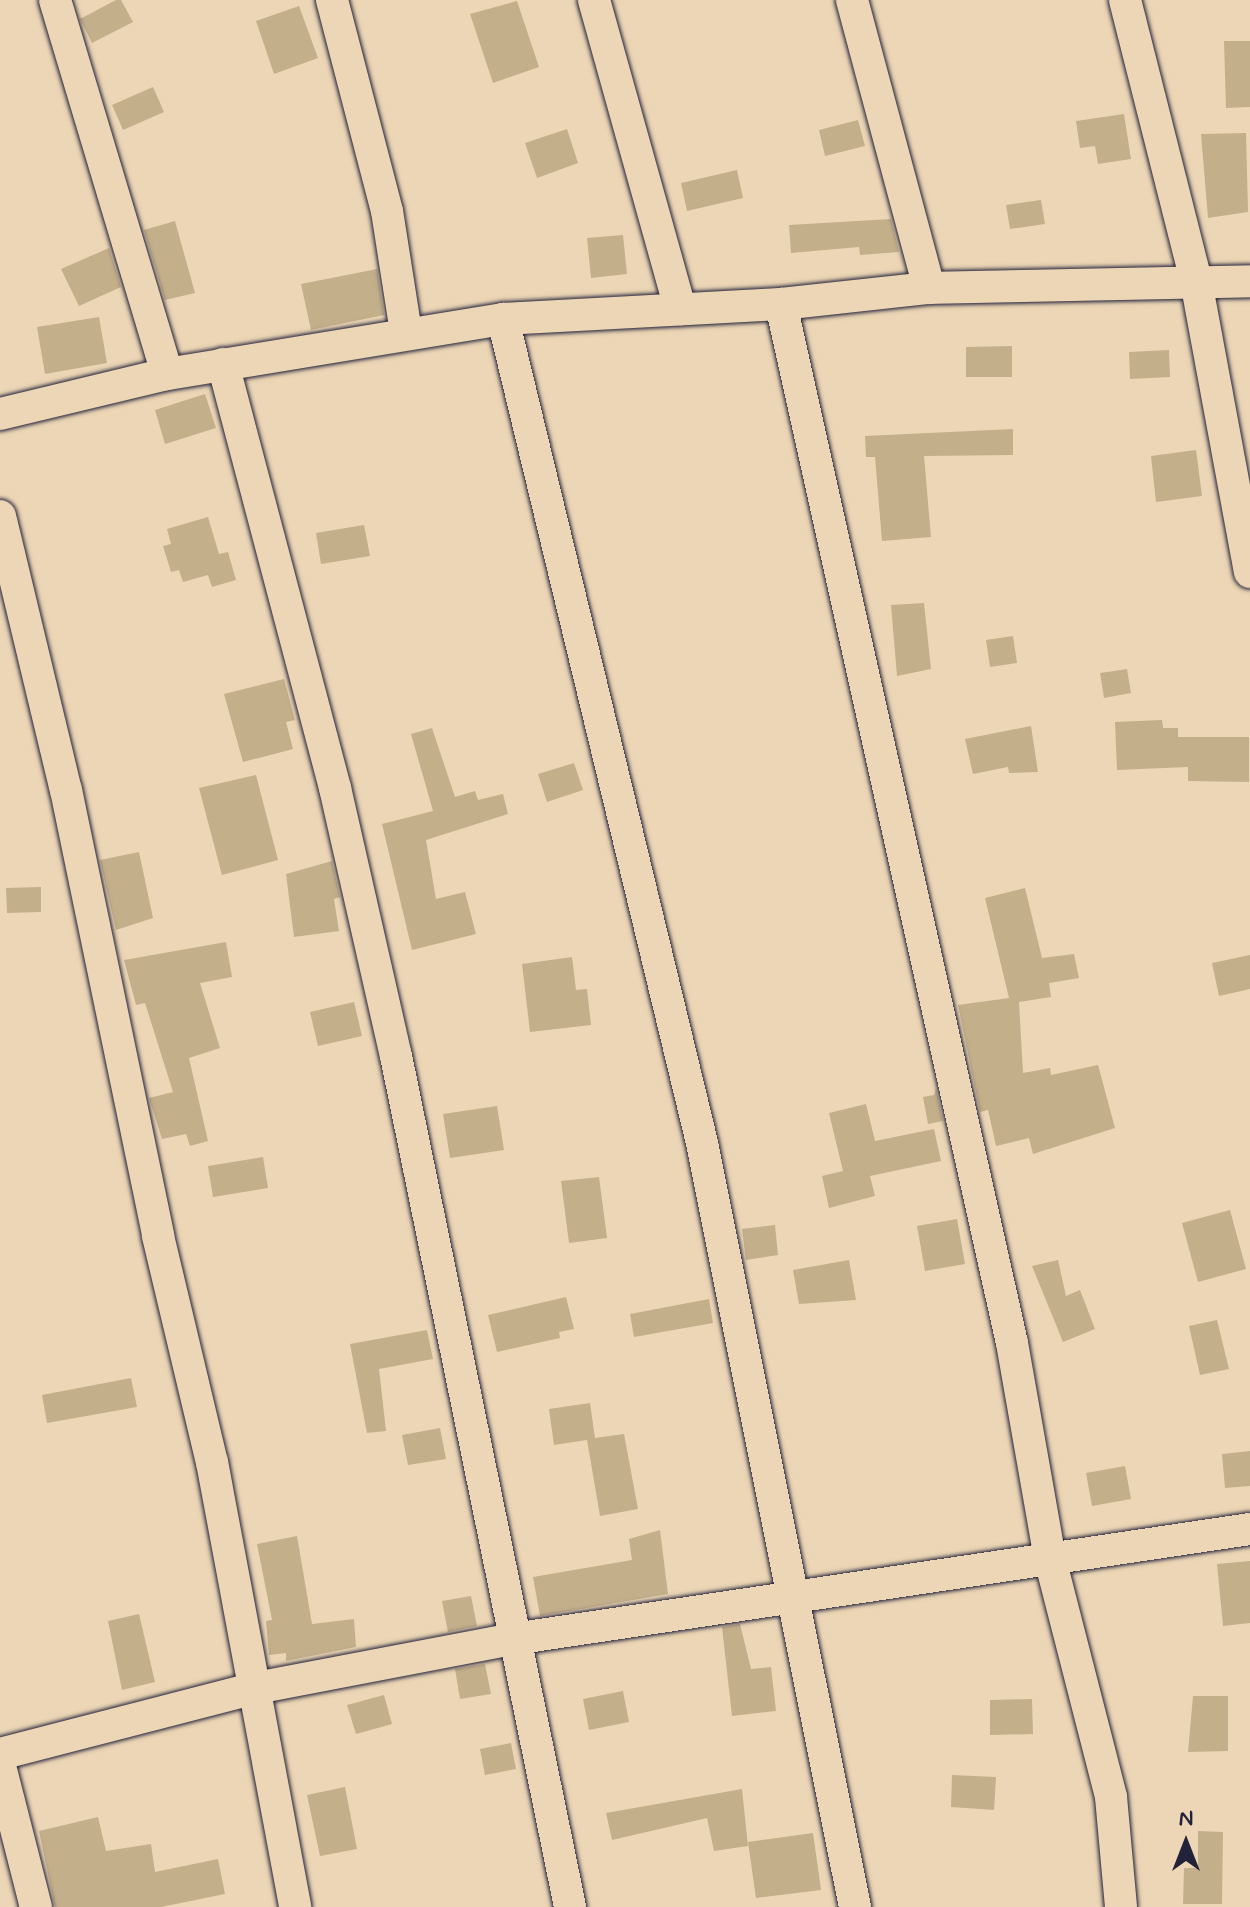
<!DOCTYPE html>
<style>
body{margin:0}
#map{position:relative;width:1250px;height:1907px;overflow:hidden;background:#ecd6b5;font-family:Mynerve,sans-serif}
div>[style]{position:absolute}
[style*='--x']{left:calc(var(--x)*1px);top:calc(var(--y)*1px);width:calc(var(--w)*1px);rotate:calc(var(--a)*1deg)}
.building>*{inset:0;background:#c4af8b}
.roads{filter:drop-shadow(0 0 2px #22223b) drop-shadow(0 0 2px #22223b)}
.street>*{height:32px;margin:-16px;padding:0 16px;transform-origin:16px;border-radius:16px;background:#ecd6b5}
span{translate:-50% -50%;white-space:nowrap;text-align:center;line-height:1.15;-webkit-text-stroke:7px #ecd6b5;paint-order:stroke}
.north{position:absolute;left:1146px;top:1803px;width:80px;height:80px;-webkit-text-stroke:6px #ecd6b5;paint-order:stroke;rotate:0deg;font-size:22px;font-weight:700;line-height:32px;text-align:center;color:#22223b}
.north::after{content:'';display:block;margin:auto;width:28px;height:36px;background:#22223b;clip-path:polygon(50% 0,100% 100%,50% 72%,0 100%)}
</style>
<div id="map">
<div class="building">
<div style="clip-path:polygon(116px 0,121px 0,133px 22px,92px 43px,80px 19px)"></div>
<div style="clip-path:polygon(517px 1px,539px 67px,493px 83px,470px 14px)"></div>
<div style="clip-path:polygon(299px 6px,318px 58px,274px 74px,256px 21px)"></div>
<div style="clip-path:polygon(1224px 41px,1250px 41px,1250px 107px,1226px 108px)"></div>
<div style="clip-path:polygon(153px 87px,164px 112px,123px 130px,112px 105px)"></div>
<div style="clip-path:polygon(1124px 114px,1131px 159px,1098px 164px,1095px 146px,1080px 148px,1076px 121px)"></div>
<div style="clip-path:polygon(858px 120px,865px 146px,825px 156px,819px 130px)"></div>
<div style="clip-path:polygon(567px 129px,578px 163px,537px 178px,525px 143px)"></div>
<div style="clip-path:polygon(1246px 133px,1248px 212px,1208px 218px,1201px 134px)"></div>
<div style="clip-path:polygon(737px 170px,743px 198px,687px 211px,681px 183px)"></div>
<div style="clip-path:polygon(1041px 200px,1045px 224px,1010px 229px,1006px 205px)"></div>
<div style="clip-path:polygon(891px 219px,899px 252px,860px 255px,859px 247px,791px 253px,789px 225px)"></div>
<div style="clip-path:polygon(175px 221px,195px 293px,165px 300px,144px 230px)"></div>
<div style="clip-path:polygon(623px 235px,627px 274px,591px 278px,587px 238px)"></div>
<div style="clip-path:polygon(109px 248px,121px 287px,79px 306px,61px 269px)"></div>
<div style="clip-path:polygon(377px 269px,384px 315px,311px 330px,301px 284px)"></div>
<div style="clip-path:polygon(99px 317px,107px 363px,45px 374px,37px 327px)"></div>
<div style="clip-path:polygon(1012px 346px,1012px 377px,966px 377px,966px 347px)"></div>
<div style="clip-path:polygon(1169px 350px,1170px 377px,1130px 379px,1129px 352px)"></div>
<div style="clip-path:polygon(205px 394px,216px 428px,165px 444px,155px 410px)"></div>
<div style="clip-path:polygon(1013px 429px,1013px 455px,924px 456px,931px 537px,882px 541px,875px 457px,866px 457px,865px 436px)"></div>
<div style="clip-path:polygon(1196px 450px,1202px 496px,1156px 502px,1151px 456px)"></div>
<div style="clip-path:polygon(208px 517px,219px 554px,228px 552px,236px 580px,212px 587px,208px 575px,183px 582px,179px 570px,171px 572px,163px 546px,171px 544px,167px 529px)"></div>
<div style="clip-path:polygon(364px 525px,370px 556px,321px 564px,316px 533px)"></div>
<div style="clip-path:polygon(924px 603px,931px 669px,897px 676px,891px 605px)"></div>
<div style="clip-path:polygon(1013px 636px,1017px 663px,990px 667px,986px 640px)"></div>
<div style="clip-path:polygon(1127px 669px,1131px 693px,1104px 698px,1100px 673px)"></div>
<div style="clip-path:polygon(284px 679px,295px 720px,286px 722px,293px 749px,243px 762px,224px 694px)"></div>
<div style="clip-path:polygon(1162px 720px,1163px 728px,1178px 728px,1178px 737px,1249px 737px,1249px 782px,1188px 781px,1188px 767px,1117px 770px,1115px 722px)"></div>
<div style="clip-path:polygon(1031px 726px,1038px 772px,1009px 773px,1008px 767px,973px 774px,965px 739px)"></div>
<div style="clip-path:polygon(432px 728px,455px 797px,475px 791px,478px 800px,503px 794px,508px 814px,426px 840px,436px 899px,465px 892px,476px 934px,412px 950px,382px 824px,433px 811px,411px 734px)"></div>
<div style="clip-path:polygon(574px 763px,583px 790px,547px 802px,538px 774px)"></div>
<div style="clip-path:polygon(256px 775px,278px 860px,222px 875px,199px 788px)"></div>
<div style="clip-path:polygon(139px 852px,153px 918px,116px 930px,100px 860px)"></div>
<div style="clip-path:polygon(332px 861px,340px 897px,334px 899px,339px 931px,294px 937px,286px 874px)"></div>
<div style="clip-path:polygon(41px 887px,41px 912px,7px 913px,6px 888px)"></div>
<div style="clip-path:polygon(1025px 888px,1042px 958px,1074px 954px,1079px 978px,1049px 983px,1051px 997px,1019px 1002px,1023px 1073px,1050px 1068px,1051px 1075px,1098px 1065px,1115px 1128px,1033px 1154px,1029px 1138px,996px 1146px,988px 1110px,980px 1112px,958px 1005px,1009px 998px,985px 898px)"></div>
<div style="clip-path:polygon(226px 942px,232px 977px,200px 983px,220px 1048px,189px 1058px,208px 1141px,190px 1146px,186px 1134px,162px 1139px,149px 1098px,173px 1092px,145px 1003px,136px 1005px,124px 960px)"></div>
<div style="clip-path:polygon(1250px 955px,1250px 989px,1219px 996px,1212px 963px)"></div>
<div style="clip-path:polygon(572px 957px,576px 990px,587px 989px,591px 1025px,530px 1032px,522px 964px)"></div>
<div style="clip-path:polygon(354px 1002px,362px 1036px,318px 1046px,310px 1012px)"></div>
<div style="clip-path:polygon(936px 1088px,943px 1121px,928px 1124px,923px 1097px,934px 1095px)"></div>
<div style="clip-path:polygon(866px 1104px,875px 1141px,934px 1129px,941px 1161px,870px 1176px,875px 1196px,829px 1208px,822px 1176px,843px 1171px,829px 1113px)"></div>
<div style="clip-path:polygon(497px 1106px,504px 1150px,450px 1158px,443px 1114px)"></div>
<div style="clip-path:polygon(263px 1157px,268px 1188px,213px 1197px,208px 1166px)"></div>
<div style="clip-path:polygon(599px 1177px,607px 1238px,569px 1243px,561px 1181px)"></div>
<div style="clip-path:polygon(1230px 1210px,1246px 1269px,1198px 1282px,1182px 1223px)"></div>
<div style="clip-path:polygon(957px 1219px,965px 1264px,925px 1271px,917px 1226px)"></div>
<div style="clip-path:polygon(775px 1225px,778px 1255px,746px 1260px,742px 1229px)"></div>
<div style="clip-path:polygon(849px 1260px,856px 1300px,799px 1304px,793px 1270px)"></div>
<div style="clip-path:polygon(1058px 1260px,1066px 1296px,1080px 1290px,1095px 1329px,1063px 1342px,1032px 1266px)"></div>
<div style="clip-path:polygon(566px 1297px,574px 1329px,559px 1332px,560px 1338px,497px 1352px,488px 1315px)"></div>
<div style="clip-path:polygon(709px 1299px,713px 1323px,634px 1337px,630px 1314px)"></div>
<div style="clip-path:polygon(1217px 1320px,1229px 1369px,1200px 1375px,1189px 1326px)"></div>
<div style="clip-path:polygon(427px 1330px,433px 1359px,379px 1369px,386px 1431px,367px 1433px,350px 1344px)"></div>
<div style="clip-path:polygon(131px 1378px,137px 1407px,47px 1423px,42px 1395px)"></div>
<div style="clip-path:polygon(590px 1403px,595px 1438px,624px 1434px,638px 1509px,600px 1516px,587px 1440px,554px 1445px,549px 1409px)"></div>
<div style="clip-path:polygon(440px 1428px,446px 1459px,408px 1465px,402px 1435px)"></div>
<div style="clip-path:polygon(1250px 1451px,1250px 1486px,1225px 1488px,1222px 1454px)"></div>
<div style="clip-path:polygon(1125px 1466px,1131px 1499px,1092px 1506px,1086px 1473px)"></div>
<div style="clip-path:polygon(660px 1530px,668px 1594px,540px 1616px,533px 1577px,632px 1560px,629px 1539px)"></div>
<div style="clip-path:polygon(297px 1536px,312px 1624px,354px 1619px,356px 1647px,286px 1661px,286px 1653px,269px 1655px,266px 1621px,272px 1620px,257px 1544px)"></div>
<div style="clip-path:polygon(1250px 1561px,1250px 1623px,1223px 1626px,1217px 1564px)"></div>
<div style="clip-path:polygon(471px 1596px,477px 1626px,448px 1632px,442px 1601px)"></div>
<div style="clip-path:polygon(139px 1614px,155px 1682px,122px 1690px,108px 1621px)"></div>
<div style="clip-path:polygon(740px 1624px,751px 1669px,771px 1667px,776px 1711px,732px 1716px,722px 1627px)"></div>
<div style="clip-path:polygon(485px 1664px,491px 1694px,460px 1699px,455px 1669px)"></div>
<div style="clip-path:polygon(623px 1691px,629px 1722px,589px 1730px,583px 1699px)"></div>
<div style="clip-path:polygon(384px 1695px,392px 1724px,356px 1734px,347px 1705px)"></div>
<div style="clip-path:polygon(1193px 1696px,1228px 1696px,1228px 1751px,1188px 1752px)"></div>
<div style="clip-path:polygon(1032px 1699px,1033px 1734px,990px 1735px,990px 1700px)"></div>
<div style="clip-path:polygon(511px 1743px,516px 1769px,485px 1775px,480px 1749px)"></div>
<div style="clip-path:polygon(952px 1775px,996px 1777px,994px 1810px,951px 1807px)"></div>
<div style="clip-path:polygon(345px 1787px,357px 1849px,320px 1856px,307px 1795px)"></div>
<div style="clip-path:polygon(742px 1789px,748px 1846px,714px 1851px,707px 1818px,612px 1840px,606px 1813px)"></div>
<div style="clip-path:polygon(98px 1817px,106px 1851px,151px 1844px,155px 1872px,218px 1859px,225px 1894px,161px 1907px,55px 1907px,39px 1831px)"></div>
<div style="clip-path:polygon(1198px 1831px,1223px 1832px,1222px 1904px,1183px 1904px,1184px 1868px,1198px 1868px)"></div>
<div style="clip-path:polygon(813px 1833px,821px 1890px,756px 1898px,748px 1842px)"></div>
</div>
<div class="roads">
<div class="street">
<div style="--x:55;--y:0;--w:390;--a:73.3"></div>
<div style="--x:332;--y:0;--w:218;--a:75.4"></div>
<div style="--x:387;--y:211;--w:122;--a:81.1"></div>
<div style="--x:594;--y:0;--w:321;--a:74.4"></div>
<div style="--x:852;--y:0;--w:298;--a:75"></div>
<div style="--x:1125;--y:0;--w:290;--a:75.8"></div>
<div style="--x:1196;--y:281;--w:296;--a:79.5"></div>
<div style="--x:781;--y:304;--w:1064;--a:77.47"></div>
<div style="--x:1012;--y:1343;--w:219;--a:80"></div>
<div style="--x:1050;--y:1559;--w:246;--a:75.6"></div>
<div style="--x:1111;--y:1797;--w:110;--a:84.8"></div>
<div style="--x:503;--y:319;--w:848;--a:76.42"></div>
<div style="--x:702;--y:1143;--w:779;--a:78.68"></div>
<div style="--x:223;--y:364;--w:439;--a:75.2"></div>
<div style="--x:335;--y:788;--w:275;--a:77.2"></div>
<div style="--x:396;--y:1056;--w:869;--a:78.44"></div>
<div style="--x:0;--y:414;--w:172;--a:-13.5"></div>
<div style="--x:167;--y:374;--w:340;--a:-9.3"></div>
<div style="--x:503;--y:319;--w:278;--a:-3.1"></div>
<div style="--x:781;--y:304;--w:149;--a:-6.2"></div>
<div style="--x:929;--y:288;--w:321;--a:-1.2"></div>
<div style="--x:0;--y:516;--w:282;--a:76.5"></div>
<div style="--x:66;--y:790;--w:455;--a:78.3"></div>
<div style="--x:158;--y:1236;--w:232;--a:76.6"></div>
<div style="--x:212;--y:1462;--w:453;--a:79.4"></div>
<div style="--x:0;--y:1754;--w:264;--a:-14.5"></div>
<div style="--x:256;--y:1688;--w:262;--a:-10.8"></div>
<div style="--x:513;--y:1639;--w:745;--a:-8.49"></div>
<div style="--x:0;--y:1766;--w:146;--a:75.7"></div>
</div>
</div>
<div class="north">N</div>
</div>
